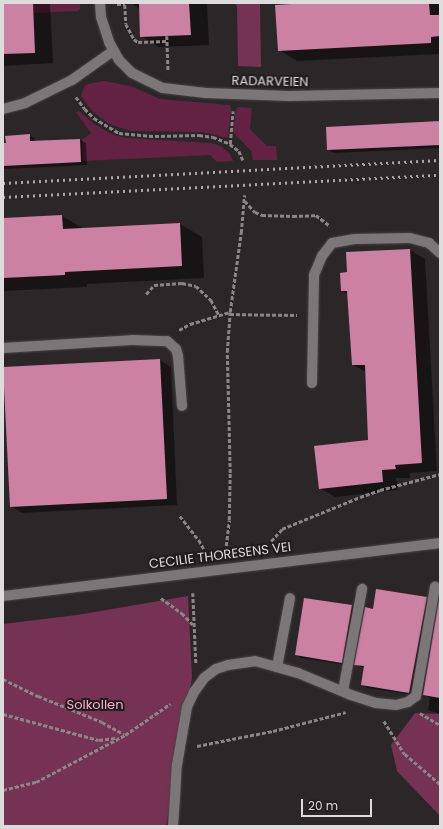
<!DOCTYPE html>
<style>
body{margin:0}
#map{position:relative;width:443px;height:829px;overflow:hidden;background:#2b2728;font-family:Poppins,sans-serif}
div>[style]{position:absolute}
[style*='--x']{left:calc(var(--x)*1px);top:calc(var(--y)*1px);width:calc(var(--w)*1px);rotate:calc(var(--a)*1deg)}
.green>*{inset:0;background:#632242}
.forest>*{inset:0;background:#763253}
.shadow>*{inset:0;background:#0007}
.building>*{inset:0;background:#cd81a2}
.path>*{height:2.5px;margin-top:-1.25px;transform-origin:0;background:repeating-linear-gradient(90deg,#8a8687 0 4px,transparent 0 6px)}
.roads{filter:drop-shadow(0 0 1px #484546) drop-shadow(0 0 1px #484546)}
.service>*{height:10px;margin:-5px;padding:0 5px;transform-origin:5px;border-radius:5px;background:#7b7678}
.minor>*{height:10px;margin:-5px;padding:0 5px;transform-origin:5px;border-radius:5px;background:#7b7678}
.tertiary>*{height:10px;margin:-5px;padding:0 5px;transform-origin:5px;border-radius:5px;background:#7b7678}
.rail>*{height:3px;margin-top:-1.5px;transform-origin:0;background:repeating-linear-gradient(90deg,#aca8a9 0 2px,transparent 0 6px)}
span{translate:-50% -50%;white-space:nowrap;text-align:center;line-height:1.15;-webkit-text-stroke:4px #211d1f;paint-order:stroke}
.street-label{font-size:13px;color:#dedbdc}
.park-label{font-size:13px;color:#fcaacd}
.frame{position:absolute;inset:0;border:4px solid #dedbdc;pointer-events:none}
.scale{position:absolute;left:301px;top:799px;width:71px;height:18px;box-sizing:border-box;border:2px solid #dedbdc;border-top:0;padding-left:5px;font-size:12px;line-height:14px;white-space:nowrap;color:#dedbdc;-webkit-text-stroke:3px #211d1f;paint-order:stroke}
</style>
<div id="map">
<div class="green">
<div style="clip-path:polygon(33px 3px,80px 3px,80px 9px,78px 11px,33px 13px)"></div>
<div style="clip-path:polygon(104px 81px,130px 86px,160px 99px,230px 105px,231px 109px,228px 138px,202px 132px,131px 131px,109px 124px,92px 111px,81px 96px,84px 87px,88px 84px)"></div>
<div style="clip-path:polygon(238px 107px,252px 108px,250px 129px,267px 146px,276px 146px,277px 160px,253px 160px,251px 151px,233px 132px,236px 109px)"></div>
<div style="clip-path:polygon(79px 111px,94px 124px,111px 134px,125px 138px,212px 143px,222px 147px,230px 154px,233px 161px,217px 162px,210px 155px,83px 161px,82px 140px,91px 133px,76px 112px)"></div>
</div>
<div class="forest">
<div style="clip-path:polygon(234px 3px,260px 3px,261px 67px,238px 66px,237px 6px)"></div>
<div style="clip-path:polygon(188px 596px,192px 678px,166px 826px,3px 826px,3px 624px,77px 615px)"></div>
<div style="clip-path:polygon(415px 713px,440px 714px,440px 816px,397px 771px,391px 745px)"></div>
</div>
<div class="shadow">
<div style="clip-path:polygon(3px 3px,50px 3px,53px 63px,3px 66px)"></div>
<div style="clip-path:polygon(132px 3px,207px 3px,209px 45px,159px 47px,141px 36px,141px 11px)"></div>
<div style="clip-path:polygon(330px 3px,437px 3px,440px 4px,440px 54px,297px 61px,279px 50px)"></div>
<div style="clip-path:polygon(440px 122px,440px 148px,334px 153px,328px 150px)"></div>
<div style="clip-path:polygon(29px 135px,35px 139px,35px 142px,80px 140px,86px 143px,87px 165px,3px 169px,3px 144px)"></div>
<div style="clip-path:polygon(62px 216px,84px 229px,180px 224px,202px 237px,204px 278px,87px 284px,87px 287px,3px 291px,3px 219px)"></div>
<div style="clip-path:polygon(410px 250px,425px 259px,437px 471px,410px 473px,410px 478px,396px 478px,398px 490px,335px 497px,320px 488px,369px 441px,366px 372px,353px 365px,348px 294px,342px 291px,348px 273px,347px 253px)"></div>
<div style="clip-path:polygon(160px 360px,171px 367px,177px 505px,22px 513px,11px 506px)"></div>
<div style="clip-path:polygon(426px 598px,432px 602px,415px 695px,367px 688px,362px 685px,364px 668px,356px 664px,374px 610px)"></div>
<div style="clip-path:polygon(305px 599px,352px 606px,357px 609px,347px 665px,301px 658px,296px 655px)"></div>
<div style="clip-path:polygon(440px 602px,440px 714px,428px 710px,430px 698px,424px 695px)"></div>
<div style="clip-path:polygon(262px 825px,298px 826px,262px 826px)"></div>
</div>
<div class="building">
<div style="clip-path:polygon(3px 3px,33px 3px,35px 53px,3px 54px)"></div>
<div style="clip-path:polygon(139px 3px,189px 3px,191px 35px,140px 37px)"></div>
<div style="clip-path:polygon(310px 3px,429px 3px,430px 15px,440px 15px,440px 36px,431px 37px,431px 43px,278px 51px,275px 5px)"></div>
<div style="clip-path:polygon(440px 121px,440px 145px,327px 150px,326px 127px)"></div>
<div style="clip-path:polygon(30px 134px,30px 141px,80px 139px,81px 162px,3px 166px,3px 143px,6px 143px,5px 136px)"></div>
<div style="clip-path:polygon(62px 215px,63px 229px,180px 223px,182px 266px,65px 272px,65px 275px,3px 278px,3px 218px)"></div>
<div style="clip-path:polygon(410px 249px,422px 463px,395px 465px,396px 469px,382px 470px,383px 482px,319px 489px,314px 446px,368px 440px,365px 365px,352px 365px,347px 291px,341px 291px,340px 273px,347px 272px,346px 252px)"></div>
<div style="clip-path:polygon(160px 359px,167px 499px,10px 507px,3px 367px)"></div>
<div style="clip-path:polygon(376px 589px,427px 597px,409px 693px,361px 685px,364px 666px,354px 665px,365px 607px,373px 609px)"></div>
<div style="clip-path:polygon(304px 598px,352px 605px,342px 663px,295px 655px)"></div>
<div style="clip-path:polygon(439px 599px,440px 600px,440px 698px,423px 695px)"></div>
</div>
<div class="path">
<div style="--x:117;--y:5;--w:8;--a:0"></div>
<div style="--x:125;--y:5;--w:19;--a:87"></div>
<div style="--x:126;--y:24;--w:17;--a:62"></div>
<div style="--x:134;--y:39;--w:5;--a:37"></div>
<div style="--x:138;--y:42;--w:29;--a:-2"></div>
<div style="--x:167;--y:36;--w:35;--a:88"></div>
<div style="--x:76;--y:97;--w:15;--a:53"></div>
<div style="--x:85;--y:109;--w:13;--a:45"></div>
<div style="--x:94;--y:118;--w:29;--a:31"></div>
<div style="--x:119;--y:133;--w:36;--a:5"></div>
<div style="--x:155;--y:136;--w:44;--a:-1.3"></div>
<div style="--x:199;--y:135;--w:14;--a:8"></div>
<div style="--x:213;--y:137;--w:18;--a:22"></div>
<div style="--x:230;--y:144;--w:11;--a:38"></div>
<div style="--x:239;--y:151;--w:10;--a:66"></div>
<div style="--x:230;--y:144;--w:33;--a:-85"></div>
<div style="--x:245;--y:201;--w:15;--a:48"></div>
<div style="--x:255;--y:212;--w:8;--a:23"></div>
<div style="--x:262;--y:215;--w:31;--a:2"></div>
<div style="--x:293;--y:216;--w:23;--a:-2"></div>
<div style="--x:316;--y:215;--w:18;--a:38"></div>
<div style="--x:146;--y:294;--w:12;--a:-48"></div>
<div style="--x:154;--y:285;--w:28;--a:-4"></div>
<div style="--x:182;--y:283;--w:14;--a:12"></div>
<div style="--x:196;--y:286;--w:21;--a:43"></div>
<div style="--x:211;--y:300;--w:17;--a:62"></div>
<div style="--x:230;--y:314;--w:67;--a:0.9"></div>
<div style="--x:179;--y:330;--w:13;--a:-29"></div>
<div style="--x:190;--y:324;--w:42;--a:-16.7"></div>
<div style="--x:180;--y:516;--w:31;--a:52"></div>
<div style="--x:199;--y:540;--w:10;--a:61"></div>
<div style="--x:271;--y:541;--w:16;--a:-47"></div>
<div style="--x:282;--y:529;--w:84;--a:-22.3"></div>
<div style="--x:360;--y:497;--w:21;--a:-19"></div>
<div style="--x:380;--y:490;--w:62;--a:-14.9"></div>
<div style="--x:226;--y:546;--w:26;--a:-83"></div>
<div style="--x:229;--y:520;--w:47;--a:-88.8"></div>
<div style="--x:230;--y:473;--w:121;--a:-91.4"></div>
<div style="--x:227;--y:352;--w:40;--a:-85.7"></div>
<div style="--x:230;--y:312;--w:80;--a:-82.1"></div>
<div style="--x:241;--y:233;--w:38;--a:-85"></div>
<div style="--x:193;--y:593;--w:70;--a:87.5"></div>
<div style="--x:161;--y:598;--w:26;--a:36"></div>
<div style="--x:182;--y:613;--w:18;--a:47"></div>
<div style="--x:3;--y:679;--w:39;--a:26"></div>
<div style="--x:38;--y:696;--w:69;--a:22.1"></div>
<div style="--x:102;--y:722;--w:25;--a:29"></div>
<div style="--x:420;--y:713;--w:23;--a:31"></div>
<div style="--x:3;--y:714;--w:99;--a:15.2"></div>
<div style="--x:99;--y:740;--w:16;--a:-7"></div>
<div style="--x:384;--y:721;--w:39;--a:58"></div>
<div style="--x:405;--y:754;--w:46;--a:40.6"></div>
<div style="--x:197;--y:746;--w:77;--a:-11.2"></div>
<div style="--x:273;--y:731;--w:75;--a:-14.6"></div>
<div style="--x:3;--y:790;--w:34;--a:-14"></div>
<div style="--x:36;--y:782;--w:101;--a:-27.8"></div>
<div style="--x:125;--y:735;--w:55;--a:-34.6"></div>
</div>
<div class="roads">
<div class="service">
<div style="--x:3;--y:348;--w:129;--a:-3.5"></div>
<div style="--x:132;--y:340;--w:35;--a:2"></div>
<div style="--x:167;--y:341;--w:12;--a:42"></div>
<div style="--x:176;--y:349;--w:7;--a:74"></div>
<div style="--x:178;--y:356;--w:50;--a:85.4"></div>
<div style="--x:312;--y:383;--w:108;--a:-88.9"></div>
<div style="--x:314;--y:275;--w:21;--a:-67"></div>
<div style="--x:322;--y:256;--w:16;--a:-52"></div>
<div style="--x:332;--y:243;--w:23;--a:-10"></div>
<div style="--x:355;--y:239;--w:55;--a:-1"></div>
<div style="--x:410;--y:238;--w:20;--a:15"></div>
<div style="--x:429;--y:243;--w:15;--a:42"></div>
<div style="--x:277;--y:667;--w:70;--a:-79.3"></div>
<div style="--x:343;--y:691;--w:104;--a:-79.4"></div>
<div style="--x:175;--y:798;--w:33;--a:-87"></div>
<div style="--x:177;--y:765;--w:59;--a:-80.2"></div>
<div style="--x:187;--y:707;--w:17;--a:-65"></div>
<div style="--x:194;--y:692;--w:17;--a:-54"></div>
<div style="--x:204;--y:678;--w:15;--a:-37"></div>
<div style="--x:216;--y:669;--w:13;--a:-18"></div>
<div style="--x:228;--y:665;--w:27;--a:-8"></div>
<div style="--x:255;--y:661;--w:45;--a:15.6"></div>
<div style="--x:298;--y:673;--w:57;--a:22.5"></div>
<div style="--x:351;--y:695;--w:26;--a:18"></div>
<div style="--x:376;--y:703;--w:20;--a:6"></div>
<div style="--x:396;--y:705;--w:12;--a:-14"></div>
<div style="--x:408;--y:702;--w:10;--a:-37"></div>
<div style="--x:416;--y:696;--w:111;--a:-80.1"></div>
</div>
<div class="minor">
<div style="--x:100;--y:3;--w:14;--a:86"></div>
<div style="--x:101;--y:17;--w:26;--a:72"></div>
<div style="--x:109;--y:42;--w:21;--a:61"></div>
<div style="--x:119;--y:60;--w:18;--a:45"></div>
<div style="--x:132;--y:73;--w:34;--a:26"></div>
<div style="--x:163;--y:88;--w:43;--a:6.6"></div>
<div style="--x:206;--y:93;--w:83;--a:2.1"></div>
<div style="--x:289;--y:96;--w:151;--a:-1.1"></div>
<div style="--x:3;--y:109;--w:23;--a:-15"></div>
<div style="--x:25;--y:103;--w:52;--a:-26.1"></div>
<div style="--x:72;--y:80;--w:50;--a:-35.3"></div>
<div style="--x:173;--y:826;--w:28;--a:-86"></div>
</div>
<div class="tertiary">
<div style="--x:3;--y:596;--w:440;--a:-6.9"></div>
</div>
</div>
<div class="rail">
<div style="--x:3;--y:183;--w:438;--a:-3"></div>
<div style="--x:3;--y:197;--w:438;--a:-2.9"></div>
</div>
<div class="street-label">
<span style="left:270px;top:82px;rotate:1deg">RADARVEIEN</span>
<span style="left:220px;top:556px;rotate:-7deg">CECILIE THORESENS VEI</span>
</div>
<div class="park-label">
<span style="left:95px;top:705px">Solkollen</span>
</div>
<div class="frame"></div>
<div class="scale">20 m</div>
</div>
